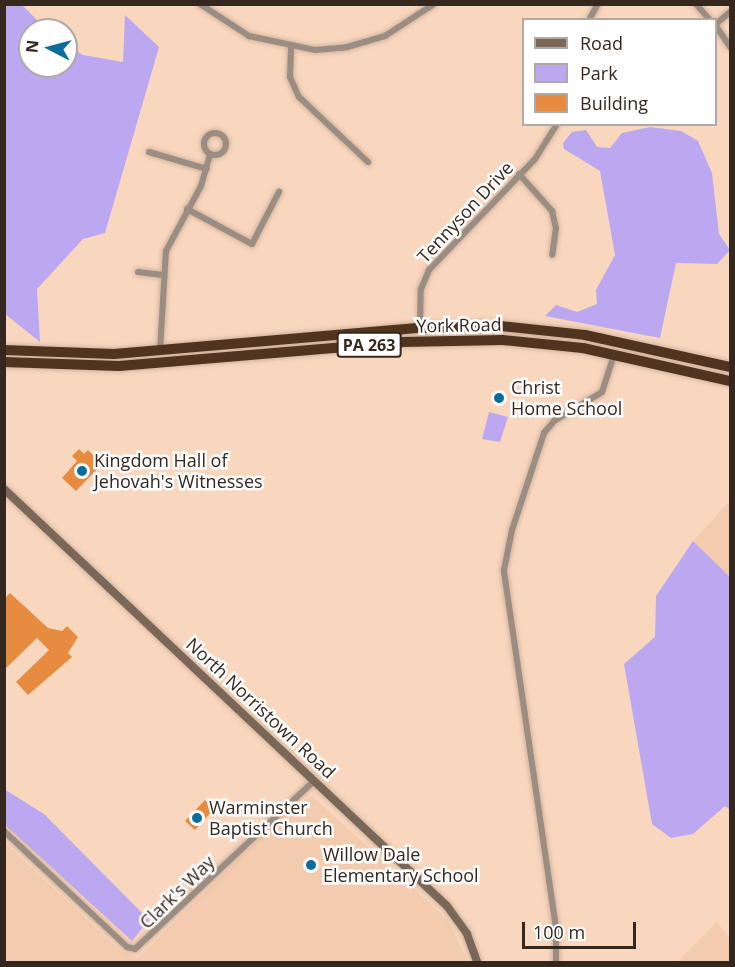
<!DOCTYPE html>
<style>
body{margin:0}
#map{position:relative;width:735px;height:967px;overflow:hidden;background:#f9d7be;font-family:"Open Sans",sans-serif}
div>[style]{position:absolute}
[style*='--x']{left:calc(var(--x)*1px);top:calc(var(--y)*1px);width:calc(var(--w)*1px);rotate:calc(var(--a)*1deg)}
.built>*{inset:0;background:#f3cbae}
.green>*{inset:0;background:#bca8f0}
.building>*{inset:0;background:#e68b3f}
.roads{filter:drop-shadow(0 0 2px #d2b49e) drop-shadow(0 0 2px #d2b49e)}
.street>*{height:6px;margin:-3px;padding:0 3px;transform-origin:3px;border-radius:3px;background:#9c8d83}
.street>.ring{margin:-3px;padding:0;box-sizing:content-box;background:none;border:6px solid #9c8d83;border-radius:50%}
.secondary>*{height:8px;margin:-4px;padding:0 4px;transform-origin:4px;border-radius:4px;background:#7b6758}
.highway>*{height:10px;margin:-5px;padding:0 5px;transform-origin:5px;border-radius:5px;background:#503420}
.dots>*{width:16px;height:16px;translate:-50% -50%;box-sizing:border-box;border:3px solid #fff;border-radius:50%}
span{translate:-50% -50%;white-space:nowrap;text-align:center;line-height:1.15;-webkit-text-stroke:5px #fff;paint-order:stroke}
.shield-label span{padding:2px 4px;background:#fff;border:2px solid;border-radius:4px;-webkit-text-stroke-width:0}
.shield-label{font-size:16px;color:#34271e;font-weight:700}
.street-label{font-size:18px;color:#34271e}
.poi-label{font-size:18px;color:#34271e}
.left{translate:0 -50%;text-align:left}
.frame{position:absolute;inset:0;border:6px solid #34271e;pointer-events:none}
.legend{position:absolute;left:522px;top:18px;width:195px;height:108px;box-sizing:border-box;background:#fff;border:2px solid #aea9a5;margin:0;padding:8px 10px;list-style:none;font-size:18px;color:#34271e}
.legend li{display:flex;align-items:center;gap:12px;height:30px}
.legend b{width:30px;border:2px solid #aea9a5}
.north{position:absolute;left:18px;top:18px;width:60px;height:60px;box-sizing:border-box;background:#fff;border:2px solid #aea9a5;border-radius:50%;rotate:276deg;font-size:16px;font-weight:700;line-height:24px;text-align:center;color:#34271e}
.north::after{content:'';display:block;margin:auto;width:21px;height:27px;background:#096d9b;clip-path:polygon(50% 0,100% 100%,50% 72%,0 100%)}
.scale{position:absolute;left:522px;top:922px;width:114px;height:27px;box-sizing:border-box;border:3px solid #34271e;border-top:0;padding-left:8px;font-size:18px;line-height:21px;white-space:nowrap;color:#34271e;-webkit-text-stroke:4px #fff;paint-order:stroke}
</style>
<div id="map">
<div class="built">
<div style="clip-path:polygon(730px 501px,730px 577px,693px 541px)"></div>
<div style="clip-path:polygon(312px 796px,448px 920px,468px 962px,5px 962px,5px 843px,119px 950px,138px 958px,289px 810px)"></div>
<div style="clip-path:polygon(717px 922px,730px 939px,730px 962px,677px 962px)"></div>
</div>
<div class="green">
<div style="clip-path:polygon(4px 5px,22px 5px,47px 30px,30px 30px,30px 66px,66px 66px,66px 44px,83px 55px,123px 62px,125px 15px,159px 47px,105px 233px,83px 239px,37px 289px,40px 342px,5px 314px)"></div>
<div style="clip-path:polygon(650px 127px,681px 131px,698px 141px,712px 173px,719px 234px,730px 250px,717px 264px,676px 263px,660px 338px,545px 316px,556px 305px,577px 312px,597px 304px,596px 290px,615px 255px,600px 171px,564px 149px,563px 143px,572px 132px,586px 130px,597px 147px,610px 148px,622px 133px)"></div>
<div style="clip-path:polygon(489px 412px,508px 417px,500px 442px,482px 439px)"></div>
<div style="clip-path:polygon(693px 541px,730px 577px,730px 810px,725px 806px,693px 834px,671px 838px,652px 824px,624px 664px,655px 637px,656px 596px)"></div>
<div style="clip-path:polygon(4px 789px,44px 814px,149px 920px,132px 941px,5px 825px)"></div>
</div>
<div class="building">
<div style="clip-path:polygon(79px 449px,84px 454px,88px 450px,102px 464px,76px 491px,62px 478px,77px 461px,72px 456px)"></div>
<div style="clip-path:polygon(10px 593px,48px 628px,62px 631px,67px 626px,78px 637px,68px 653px,72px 657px,28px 695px,16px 682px,49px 650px,37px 638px,4px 670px,4px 599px)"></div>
<div style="clip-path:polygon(205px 800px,214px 809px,195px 830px,185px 821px)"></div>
</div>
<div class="roads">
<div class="street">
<div style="--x:200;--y:4;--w:59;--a:33.1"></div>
<div style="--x:249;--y:36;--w:67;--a:12"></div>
<div style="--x:315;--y:50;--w:32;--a:-5"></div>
<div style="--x:347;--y:47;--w:40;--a:-16"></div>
<div style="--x:385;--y:36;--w:59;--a:-33.1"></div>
<div style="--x:696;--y:4;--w:21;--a:49"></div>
<div style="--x:589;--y:20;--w:18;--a:-61"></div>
<div style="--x:716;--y:24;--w:18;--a:-41"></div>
<div style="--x:716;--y:26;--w:25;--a:56"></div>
<div style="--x:291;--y:48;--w:29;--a:92"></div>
<div style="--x:290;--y:77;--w:22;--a:66"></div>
<div style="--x:299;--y:97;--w:95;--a:43.3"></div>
<div class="ring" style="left:204px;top:133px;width:16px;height:16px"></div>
<div style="--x:149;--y:152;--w:60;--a:16.3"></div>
<div style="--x:519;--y:174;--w:50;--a:48.3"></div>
<div style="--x:552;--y:211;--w:17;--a:77"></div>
<div style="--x:556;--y:228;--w:27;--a:98"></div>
<div style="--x:187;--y:209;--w:74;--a:28.3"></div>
<div style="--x:252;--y:244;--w:59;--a:-62.6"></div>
<div style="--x:138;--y:272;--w:23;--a:7"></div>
<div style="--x:420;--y:328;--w:39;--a:-89"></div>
<div style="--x:421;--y:289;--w:21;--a:-67"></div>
<div style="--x:429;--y:270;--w:153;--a:-46.3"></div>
<div style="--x:535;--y:159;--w:41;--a:-57.8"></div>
<div style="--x:160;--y:351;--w:100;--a:-86.6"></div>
<div style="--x:166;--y:251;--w:74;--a:-61.7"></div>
<div style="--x:201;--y:186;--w:32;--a:-74"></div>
<div style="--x:4;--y:831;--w:169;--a:43.3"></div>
<div style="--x:127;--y:947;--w:8;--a:14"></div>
<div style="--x:135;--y:949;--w:245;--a:-43.2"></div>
<div style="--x:556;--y:962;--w:34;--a:-90"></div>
<div style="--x:556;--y:928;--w:362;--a:-98.3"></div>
<div style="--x:504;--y:570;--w:41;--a:-78.7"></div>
<div style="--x:512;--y:530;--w:102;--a:-71.7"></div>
<div style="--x:544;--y:433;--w:16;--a:-50"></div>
<div style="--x:554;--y:421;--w:56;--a:-31.1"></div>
<div style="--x:602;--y:392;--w:40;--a:-72"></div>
</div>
<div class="secondary">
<div style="--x:4;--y:489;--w:608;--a:43.27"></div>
<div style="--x:447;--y:906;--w:34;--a:54"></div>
<div style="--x:467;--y:934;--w:30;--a:70"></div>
</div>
<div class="highway">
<div style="--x:4;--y:350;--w:110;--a:2.1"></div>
<div style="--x:114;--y:354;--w:307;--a:-4.9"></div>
<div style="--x:420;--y:328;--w:80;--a:-1.4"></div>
<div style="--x:500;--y:326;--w:85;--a:6"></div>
<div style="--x:585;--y:335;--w:148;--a:12.4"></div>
<div style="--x:4;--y:362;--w:115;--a:2"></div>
<div style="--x:119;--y:366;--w:284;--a:-4.8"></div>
<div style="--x:402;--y:342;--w:100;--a:-1.1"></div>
<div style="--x:502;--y:340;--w:81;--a:5.6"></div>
<div style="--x:583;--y:348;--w:151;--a:12.7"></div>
</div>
</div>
<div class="dots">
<div style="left:499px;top:398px;background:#096d9b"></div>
<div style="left:82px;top:471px;background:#096d9b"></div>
<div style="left:197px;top:818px;background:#096d9b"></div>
<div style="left:311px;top:865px;background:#096d9b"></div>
</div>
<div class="shield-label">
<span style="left:369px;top:345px">PA 263</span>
</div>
<div class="street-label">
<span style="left:465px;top:212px;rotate:-47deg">Tennyson Drive</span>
<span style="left:459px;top:325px;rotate:-1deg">York Road</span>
<span style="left:261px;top:708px;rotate:43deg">North Norristown Road</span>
<span style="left:177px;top:892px;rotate:-44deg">Clark's Way</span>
</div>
<div class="poi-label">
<span class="left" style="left:511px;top:398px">Christ<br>Home School</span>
<span class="left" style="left:94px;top:471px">Kingdom Hall of<br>Jehovah's Witnesses</span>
<span class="left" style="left:209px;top:818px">Warminster<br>Baptist Church</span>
<span class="left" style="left:323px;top:865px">Willow Dale<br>Elementary School</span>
</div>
<div class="frame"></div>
<ul class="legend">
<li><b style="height:8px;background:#7b6758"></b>Road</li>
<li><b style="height:16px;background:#bca8f0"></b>Park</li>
<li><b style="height:16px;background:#e68b3f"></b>Building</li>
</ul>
<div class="north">N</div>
<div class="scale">100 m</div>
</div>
